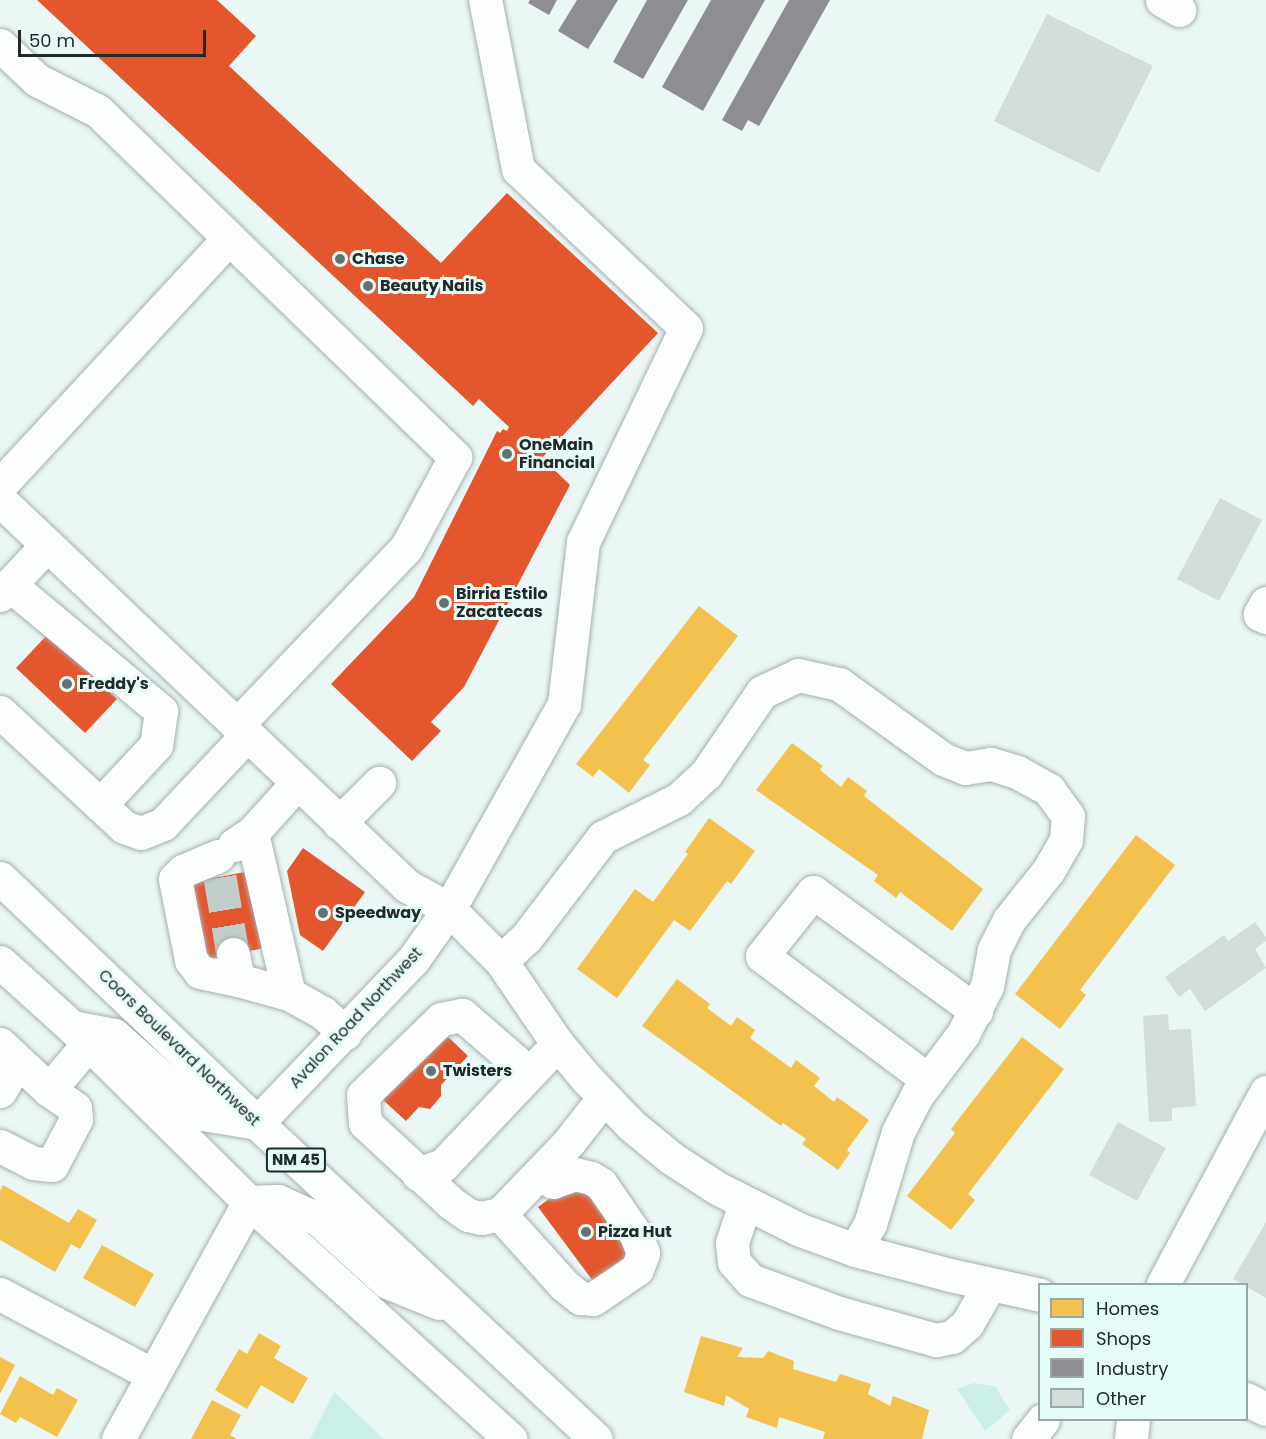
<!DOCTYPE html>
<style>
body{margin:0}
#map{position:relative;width:1266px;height:1439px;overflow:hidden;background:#eaf7f5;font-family:Poppins,sans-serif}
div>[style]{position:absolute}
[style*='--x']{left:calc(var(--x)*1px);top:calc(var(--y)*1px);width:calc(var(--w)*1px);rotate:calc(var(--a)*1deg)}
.green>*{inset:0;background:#cceee9}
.homes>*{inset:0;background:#f2c14e}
.shops>*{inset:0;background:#e4572e}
.industry>*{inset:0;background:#8d8d92}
.building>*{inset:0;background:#d2dddb}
.minor-tunnel>*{height:33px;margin-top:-16.5px;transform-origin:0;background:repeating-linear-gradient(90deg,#c2cecc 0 33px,transparent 0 49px)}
.roads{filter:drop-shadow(0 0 2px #a5afae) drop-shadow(0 0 2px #a5afae)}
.minor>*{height:33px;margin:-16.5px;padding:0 16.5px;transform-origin:16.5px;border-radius:16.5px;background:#fcfefe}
.major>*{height:33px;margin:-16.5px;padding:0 16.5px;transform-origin:16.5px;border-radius:16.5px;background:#fcfefe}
.dots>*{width:16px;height:16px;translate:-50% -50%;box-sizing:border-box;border:3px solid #e5fcf9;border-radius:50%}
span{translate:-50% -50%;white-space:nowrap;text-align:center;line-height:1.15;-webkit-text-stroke:6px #e5fcf9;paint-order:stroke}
.shield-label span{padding:2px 4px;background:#e5fcf9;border:2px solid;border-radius:4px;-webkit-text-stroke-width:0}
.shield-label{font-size:15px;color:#212a28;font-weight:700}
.poi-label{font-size:16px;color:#212a28;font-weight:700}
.left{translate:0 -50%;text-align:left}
.street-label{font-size:16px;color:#212a28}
.legend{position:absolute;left:1038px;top:1283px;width:210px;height:138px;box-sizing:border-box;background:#e5fcf9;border:2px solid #97a8a5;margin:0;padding:8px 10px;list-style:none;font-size:18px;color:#212a28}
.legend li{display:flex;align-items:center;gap:12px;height:30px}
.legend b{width:30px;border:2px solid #97a8a5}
.scale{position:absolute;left:18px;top:30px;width:188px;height:27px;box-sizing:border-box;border:3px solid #212a28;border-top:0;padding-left:8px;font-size:18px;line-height:21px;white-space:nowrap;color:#212a28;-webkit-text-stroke:4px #e5fcf9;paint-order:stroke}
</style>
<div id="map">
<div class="green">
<div style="clip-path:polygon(974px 1383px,995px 1386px,1010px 1410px,985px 1431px,957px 1389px)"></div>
<div style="clip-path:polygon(334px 1392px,384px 1439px,310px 1439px)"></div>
</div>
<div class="homes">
<div style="clip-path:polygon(699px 606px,738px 636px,643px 760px,650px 765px,629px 793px,599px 769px,593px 777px,576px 764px)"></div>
<div style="clip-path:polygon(792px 743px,823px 766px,820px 770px,841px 787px,848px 777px,867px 791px,864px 796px,983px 889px,952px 931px,900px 892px,896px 898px,874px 881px,878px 875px,756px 790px)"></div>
<div style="clip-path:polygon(709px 818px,755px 851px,731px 884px,727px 881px,690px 931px,674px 920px,617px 998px,577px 969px,635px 889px,653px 902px,688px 854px,685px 852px)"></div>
<div style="clip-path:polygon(1136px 835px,1175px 865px,1080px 990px,1086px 995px,1060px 1029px,1015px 994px)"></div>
<div style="clip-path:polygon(677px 979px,710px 1004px,707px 1008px,731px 1026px,737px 1017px,755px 1030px,750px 1038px,791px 1068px,796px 1060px,820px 1078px,814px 1086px,834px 1102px,837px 1097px,869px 1120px,847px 1150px,850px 1153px,838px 1170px,802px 1144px,806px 1139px,783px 1123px,781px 1126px,642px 1026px)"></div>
<div style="clip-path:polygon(1022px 1037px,1064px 1069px,968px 1194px,975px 1200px,951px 1230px,907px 1196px,955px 1133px,951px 1129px)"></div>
<div style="clip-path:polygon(3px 1185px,69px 1223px,78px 1209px,97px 1220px,80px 1249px,71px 1244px,55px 1272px,0 1240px,0 1191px)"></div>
<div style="clip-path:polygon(102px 1245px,154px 1274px,135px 1307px,83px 1278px)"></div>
<div style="clip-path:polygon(259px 1333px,281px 1346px,274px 1358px,308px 1378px,293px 1404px,261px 1385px,247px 1409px,215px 1390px,239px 1349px,247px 1354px)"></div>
<div style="clip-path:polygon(701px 1336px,743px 1348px,737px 1357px,763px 1358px,768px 1351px,794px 1361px,793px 1369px,836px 1382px,840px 1374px,871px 1384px,868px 1394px,890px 1406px,893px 1396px,929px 1410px,922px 1439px,823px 1439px,825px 1432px,779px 1417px,777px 1428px,746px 1417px,749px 1409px,726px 1395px,724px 1406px,684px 1392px)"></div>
<div style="clip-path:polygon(0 1357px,15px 1365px,0 1394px)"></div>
<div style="clip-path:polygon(20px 1376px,53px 1395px,57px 1388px,78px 1400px,57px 1437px,20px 1417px,16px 1423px,0 1414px)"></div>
<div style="clip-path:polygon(212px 1400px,241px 1415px,230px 1435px,237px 1439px,191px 1439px)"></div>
</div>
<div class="shops">
<div style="clip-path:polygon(37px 0,217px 0,256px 36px,229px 66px,441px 263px,507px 193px,658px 333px,542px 458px,570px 485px,464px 687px,431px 722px,441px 731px,412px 761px,331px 684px,414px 597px,497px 431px,500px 433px,503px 429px,507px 431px,509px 427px,479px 399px,473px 406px)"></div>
<div style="clip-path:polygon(48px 634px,117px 699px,85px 733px,16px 668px)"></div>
<div style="clip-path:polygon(303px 848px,365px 892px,323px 951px,300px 935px,287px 871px)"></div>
<div style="clip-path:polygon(250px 871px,265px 948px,197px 961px,183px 884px)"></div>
<div style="clip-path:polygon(444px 1033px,468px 1056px,441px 1085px,441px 1096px,430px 1109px,419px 1107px,406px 1121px,382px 1099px)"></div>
<div style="clip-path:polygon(577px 1179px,634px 1257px,596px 1285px,538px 1207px)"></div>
</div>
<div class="industry">
<div style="clip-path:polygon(530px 0,557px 0,549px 15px,528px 3px)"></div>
<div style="clip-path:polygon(577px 0,618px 0,588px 49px,558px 31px)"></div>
<div style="clip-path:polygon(647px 0,688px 0,643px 79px,613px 62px)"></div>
<div style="clip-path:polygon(711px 0,765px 0,703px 111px,662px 87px)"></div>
<div style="clip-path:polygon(789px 0,830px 0,759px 126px,748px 120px,742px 131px,722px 120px)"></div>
</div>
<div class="building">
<div style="clip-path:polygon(1047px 14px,1153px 66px,1099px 173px,994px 121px)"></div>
<div style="clip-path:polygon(1220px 498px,1262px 520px,1219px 601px,1177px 579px)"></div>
<div style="clip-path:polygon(1255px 922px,1266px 937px,1266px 941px,1255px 949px,1266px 968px,1205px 1011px,1190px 989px,1179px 997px,1165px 977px,1224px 935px,1228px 941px)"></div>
<div style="clip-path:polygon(1168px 1014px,1169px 1030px,1191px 1029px,1196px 1106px,1172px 1108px,1172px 1121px,1149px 1122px,1143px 1016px)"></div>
<div style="clip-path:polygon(1118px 1122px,1166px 1148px,1137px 1201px,1089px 1175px)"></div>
<div style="clip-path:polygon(1266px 1222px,1266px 1298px,1233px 1279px)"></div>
</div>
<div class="minor-tunnel">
<div style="--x:220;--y:877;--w:78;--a:80.4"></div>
</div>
<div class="roads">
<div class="minor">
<div style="--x:1162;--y:0;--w:20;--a:30"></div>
<div style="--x:0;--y:45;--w:51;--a:43.4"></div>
<div style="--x:37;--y:80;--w:68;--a:26.9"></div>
<div style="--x:98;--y:111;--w:182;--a:44.1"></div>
<div style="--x:229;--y:238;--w:337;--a:132.8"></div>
<div style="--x:229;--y:238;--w:315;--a:44.1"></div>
<div style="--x:455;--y:457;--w:103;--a:118.3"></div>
<div style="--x:406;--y:548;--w:245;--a:133.7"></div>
<div style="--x:0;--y:500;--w:561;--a:43.48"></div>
<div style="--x:407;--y:886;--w:48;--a:28.7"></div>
<div style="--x:449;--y:909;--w:74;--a:45"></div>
<div style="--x:501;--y:961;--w:99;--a:55.7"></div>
<div style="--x:557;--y:1043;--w:45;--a:50.4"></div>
<div style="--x:586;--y:1078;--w:65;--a:46.2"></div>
<div style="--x:631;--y:1125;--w:52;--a:39.5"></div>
<div style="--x:671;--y:1158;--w:55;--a:33.1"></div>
<div style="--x:717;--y:1188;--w:91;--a:26.8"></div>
<div style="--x:798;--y:1229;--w:61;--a:20.2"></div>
<div style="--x:855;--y:1250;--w:98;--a:14.7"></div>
<div style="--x:950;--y:1275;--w:92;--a:12.5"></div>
<div style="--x:10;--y:585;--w:197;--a:39.8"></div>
<div style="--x:161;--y:711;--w:34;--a:98"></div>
<div style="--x:156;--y:745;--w:82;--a:133"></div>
<div style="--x:0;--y:595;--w:69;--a:-46.8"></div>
<div style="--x:1266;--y:603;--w:13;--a:119"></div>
<div style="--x:1260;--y:614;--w:7;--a:27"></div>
<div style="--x:0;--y:712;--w:169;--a:42.8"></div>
<div style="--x:124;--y:827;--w:18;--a:19"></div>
<div style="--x:141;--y:833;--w:24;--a:-22"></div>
<div style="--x:163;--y:824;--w:122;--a:-46.7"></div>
<div style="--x:339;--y:823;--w:57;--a:-45"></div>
<div style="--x:252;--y:833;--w:165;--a:77.1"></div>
<div style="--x:234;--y:845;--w:22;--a:-34"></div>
<div style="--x:252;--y:833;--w:67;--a:-48"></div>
<div style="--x:218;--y:856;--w:38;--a:157"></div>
<div style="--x:183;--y:871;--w:11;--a:135"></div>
<div style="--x:175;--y:879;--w:83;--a:78.8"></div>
<div style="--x:191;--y:960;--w:15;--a:53"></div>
<div style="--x:200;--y:972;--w:39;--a:12"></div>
<div style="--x:233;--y:954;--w:26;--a:79"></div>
<div style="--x:238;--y:980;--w:53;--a:15.4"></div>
<div style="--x:289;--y:994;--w:39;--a:29"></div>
<div style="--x:323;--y:1013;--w:30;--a:42"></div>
<div style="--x:501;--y:961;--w:34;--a:-43"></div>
<div style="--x:526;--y:938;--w:127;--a:-52.7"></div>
<div style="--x:603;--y:837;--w:85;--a:-26.6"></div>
<div style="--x:679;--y:799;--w:37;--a:-43"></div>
<div style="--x:706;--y:774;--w:99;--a:-55.7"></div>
<div style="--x:762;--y:692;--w:40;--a:-25"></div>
<div style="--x:798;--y:675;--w:42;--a:12.4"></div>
<div style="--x:839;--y:684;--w:128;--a:35.8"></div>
<div style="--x:943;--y:759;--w:24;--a:22"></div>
<div style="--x:965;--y:768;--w:26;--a:-9"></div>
<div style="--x:991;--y:764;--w:27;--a:17"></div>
<div style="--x:1017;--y:772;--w:37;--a:29"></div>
<div style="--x:1049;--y:790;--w:32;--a:54"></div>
<div style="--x:1068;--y:816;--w:24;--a:95"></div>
<div style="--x:1066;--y:840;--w:36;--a:120"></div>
<div style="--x:1048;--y:871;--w:63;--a:128.5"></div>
<div style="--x:1009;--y:920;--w:34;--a:117"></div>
<div style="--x:994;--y:950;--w:37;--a:101"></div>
<div style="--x:987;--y:986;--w:54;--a:116.6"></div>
<div style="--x:963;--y:1034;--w:76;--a:127"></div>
<div style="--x:917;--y:1095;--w:42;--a:117.2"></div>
<div style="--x:898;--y:1132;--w:96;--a:106.9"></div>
<div style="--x:870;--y:1224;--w:30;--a:120"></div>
<div style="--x:0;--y:1044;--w:67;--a:43.2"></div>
<div style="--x:49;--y:1090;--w:60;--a:-49.7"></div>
<div style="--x:529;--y:1073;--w:89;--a:-139.1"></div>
<div style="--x:462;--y:1015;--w:21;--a:169"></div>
<div style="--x:441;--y:1019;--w:109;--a:135.7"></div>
<div style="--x:363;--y:1095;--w:28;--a:86"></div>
<div style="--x:365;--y:1123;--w:117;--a:42.9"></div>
<div style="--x:451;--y:1203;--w:21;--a:35"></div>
<div style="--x:468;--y:1215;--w:13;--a:13"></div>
<div style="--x:481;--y:1218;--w:19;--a:-12"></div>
<div style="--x:500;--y:1214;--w:100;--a:-46.2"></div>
<div style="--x:569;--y:1142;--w:57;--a:-52.1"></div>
<div style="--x:928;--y:1080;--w:207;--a:-143.2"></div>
<div style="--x:762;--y:956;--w:82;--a:-51.4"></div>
<div style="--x:813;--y:892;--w:202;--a:36.1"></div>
<div style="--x:0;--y:1091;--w:34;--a:-60"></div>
<div style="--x:257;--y:1123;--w:226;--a:-46.3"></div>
<div style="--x:413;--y:960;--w:62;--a:-54.8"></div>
<div style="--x:449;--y:909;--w:235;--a:-60.7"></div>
<div style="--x:564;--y:704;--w:163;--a:-83.3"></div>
<div style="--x:583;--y:542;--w:237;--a:-64.3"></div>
<div style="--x:686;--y:328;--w:231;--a:-136.6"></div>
<div style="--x:518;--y:169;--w:172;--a:-101"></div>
<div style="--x:0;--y:1146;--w:37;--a:27"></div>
<div style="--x:33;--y:1163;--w:19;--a:6"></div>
<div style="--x:52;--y:1165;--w:52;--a:-62.4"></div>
<div style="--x:76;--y:1119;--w:11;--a:-95"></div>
<div style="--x:75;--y:1108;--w:32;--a:-145"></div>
<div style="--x:418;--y:1174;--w:27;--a:-20"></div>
<div style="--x:443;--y:1165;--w:149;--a:-46.6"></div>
<div style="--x:745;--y:1203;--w:42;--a:108"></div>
<div style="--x:732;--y:1243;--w:19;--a:84"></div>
<div style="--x:734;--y:1262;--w:24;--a:48"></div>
<div style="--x:750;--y:1280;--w:95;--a:20.3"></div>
<div style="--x:839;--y:1313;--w:101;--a:15.6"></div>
<div style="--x:936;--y:1340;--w:16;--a:-11"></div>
<div style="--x:952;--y:1337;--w:20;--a:-41"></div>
<div style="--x:967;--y:1324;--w:46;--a:-60.1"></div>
<div style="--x:500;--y:1214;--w:96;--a:48"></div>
<div style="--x:564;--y:1285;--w:21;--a:39"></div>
<div style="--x:580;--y:1298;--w:13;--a:4"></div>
<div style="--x:593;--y:1299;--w:53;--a:-34.3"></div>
<div style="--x:637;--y:1269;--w:17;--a:-69"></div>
<div style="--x:643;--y:1253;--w:19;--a:-111"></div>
<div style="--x:636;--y:1235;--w:62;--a:-124.5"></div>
<div style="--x:601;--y:1184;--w:12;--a:-149"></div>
<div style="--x:591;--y:1178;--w:16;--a:-166"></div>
<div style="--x:575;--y:1174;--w:23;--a:160"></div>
<div style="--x:553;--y:1182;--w:16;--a:-150"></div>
<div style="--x:1163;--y:1284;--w:218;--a:-61.8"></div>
<div style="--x:0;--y:1294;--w:171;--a:27.9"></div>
<div style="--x:1246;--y:1399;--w:22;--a:27"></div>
<div style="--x:118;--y:1439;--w:271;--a:-61.1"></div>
<div style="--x:1028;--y:1439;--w:24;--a:-52"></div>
<div style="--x:1131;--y:1439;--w:19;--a:-84"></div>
</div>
<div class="major">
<div style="--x:0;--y:878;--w:355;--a:43.6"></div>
<div style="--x:257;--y:1123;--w:463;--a:43"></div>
<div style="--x:0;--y:962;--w:97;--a:42.1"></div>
<div style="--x:72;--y:1027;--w:249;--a:44.7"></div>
<div style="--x:249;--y:1202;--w:353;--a:42.2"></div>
<div style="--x:72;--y:1027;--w:43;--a:10.8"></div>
<div style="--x:114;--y:1035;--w:119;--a:41.6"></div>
<div style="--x:203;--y:1114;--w:55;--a:9.5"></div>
<div style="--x:249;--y:1202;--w:29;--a:-2"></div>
<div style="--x:278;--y:1201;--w:44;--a:24.2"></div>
<div style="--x:318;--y:1219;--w:93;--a:42.4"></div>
<div style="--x:387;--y:1282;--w:56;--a:22"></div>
</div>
</div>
<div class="dots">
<div style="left:340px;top:259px;background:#677270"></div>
<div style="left:368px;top:286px;background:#677270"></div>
<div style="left:507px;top:454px;background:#677270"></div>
<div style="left:444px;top:603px;background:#677270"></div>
<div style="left:67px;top:684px;background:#677270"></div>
<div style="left:323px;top:913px;background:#677270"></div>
<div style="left:431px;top:1071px;background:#677270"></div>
<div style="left:586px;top:1232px;background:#677270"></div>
</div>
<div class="shield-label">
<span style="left:296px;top:1160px">NM 45</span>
</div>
<div class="poi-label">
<span class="left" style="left:352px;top:259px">Chase</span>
<span class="left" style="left:380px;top:286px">Beauty Nails</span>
<span class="left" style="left:519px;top:454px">OneMain<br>Financial</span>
<span class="left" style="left:456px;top:603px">Birria Estilo<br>Zacatecas</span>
<span class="left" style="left:79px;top:684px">Freddy's</span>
<span class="left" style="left:335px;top:913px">Speedway</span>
<span class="left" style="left:443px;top:1071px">Twisters</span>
<span class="left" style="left:598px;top:1232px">Pizza Hut</span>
</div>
<div class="street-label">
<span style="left:356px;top:1018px;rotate:-47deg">Avalon Road Northwest</span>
<span style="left:179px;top:1048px;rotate:44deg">Coors Boulevard Northwest</span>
</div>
<ul class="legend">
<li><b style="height:16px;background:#f2c14e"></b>Homes</li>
<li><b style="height:16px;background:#e4572e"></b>Shops</li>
<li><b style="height:16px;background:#8d8d92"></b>Industry</li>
<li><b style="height:16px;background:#d2dddb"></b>Other</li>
</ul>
<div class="scale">50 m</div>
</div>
